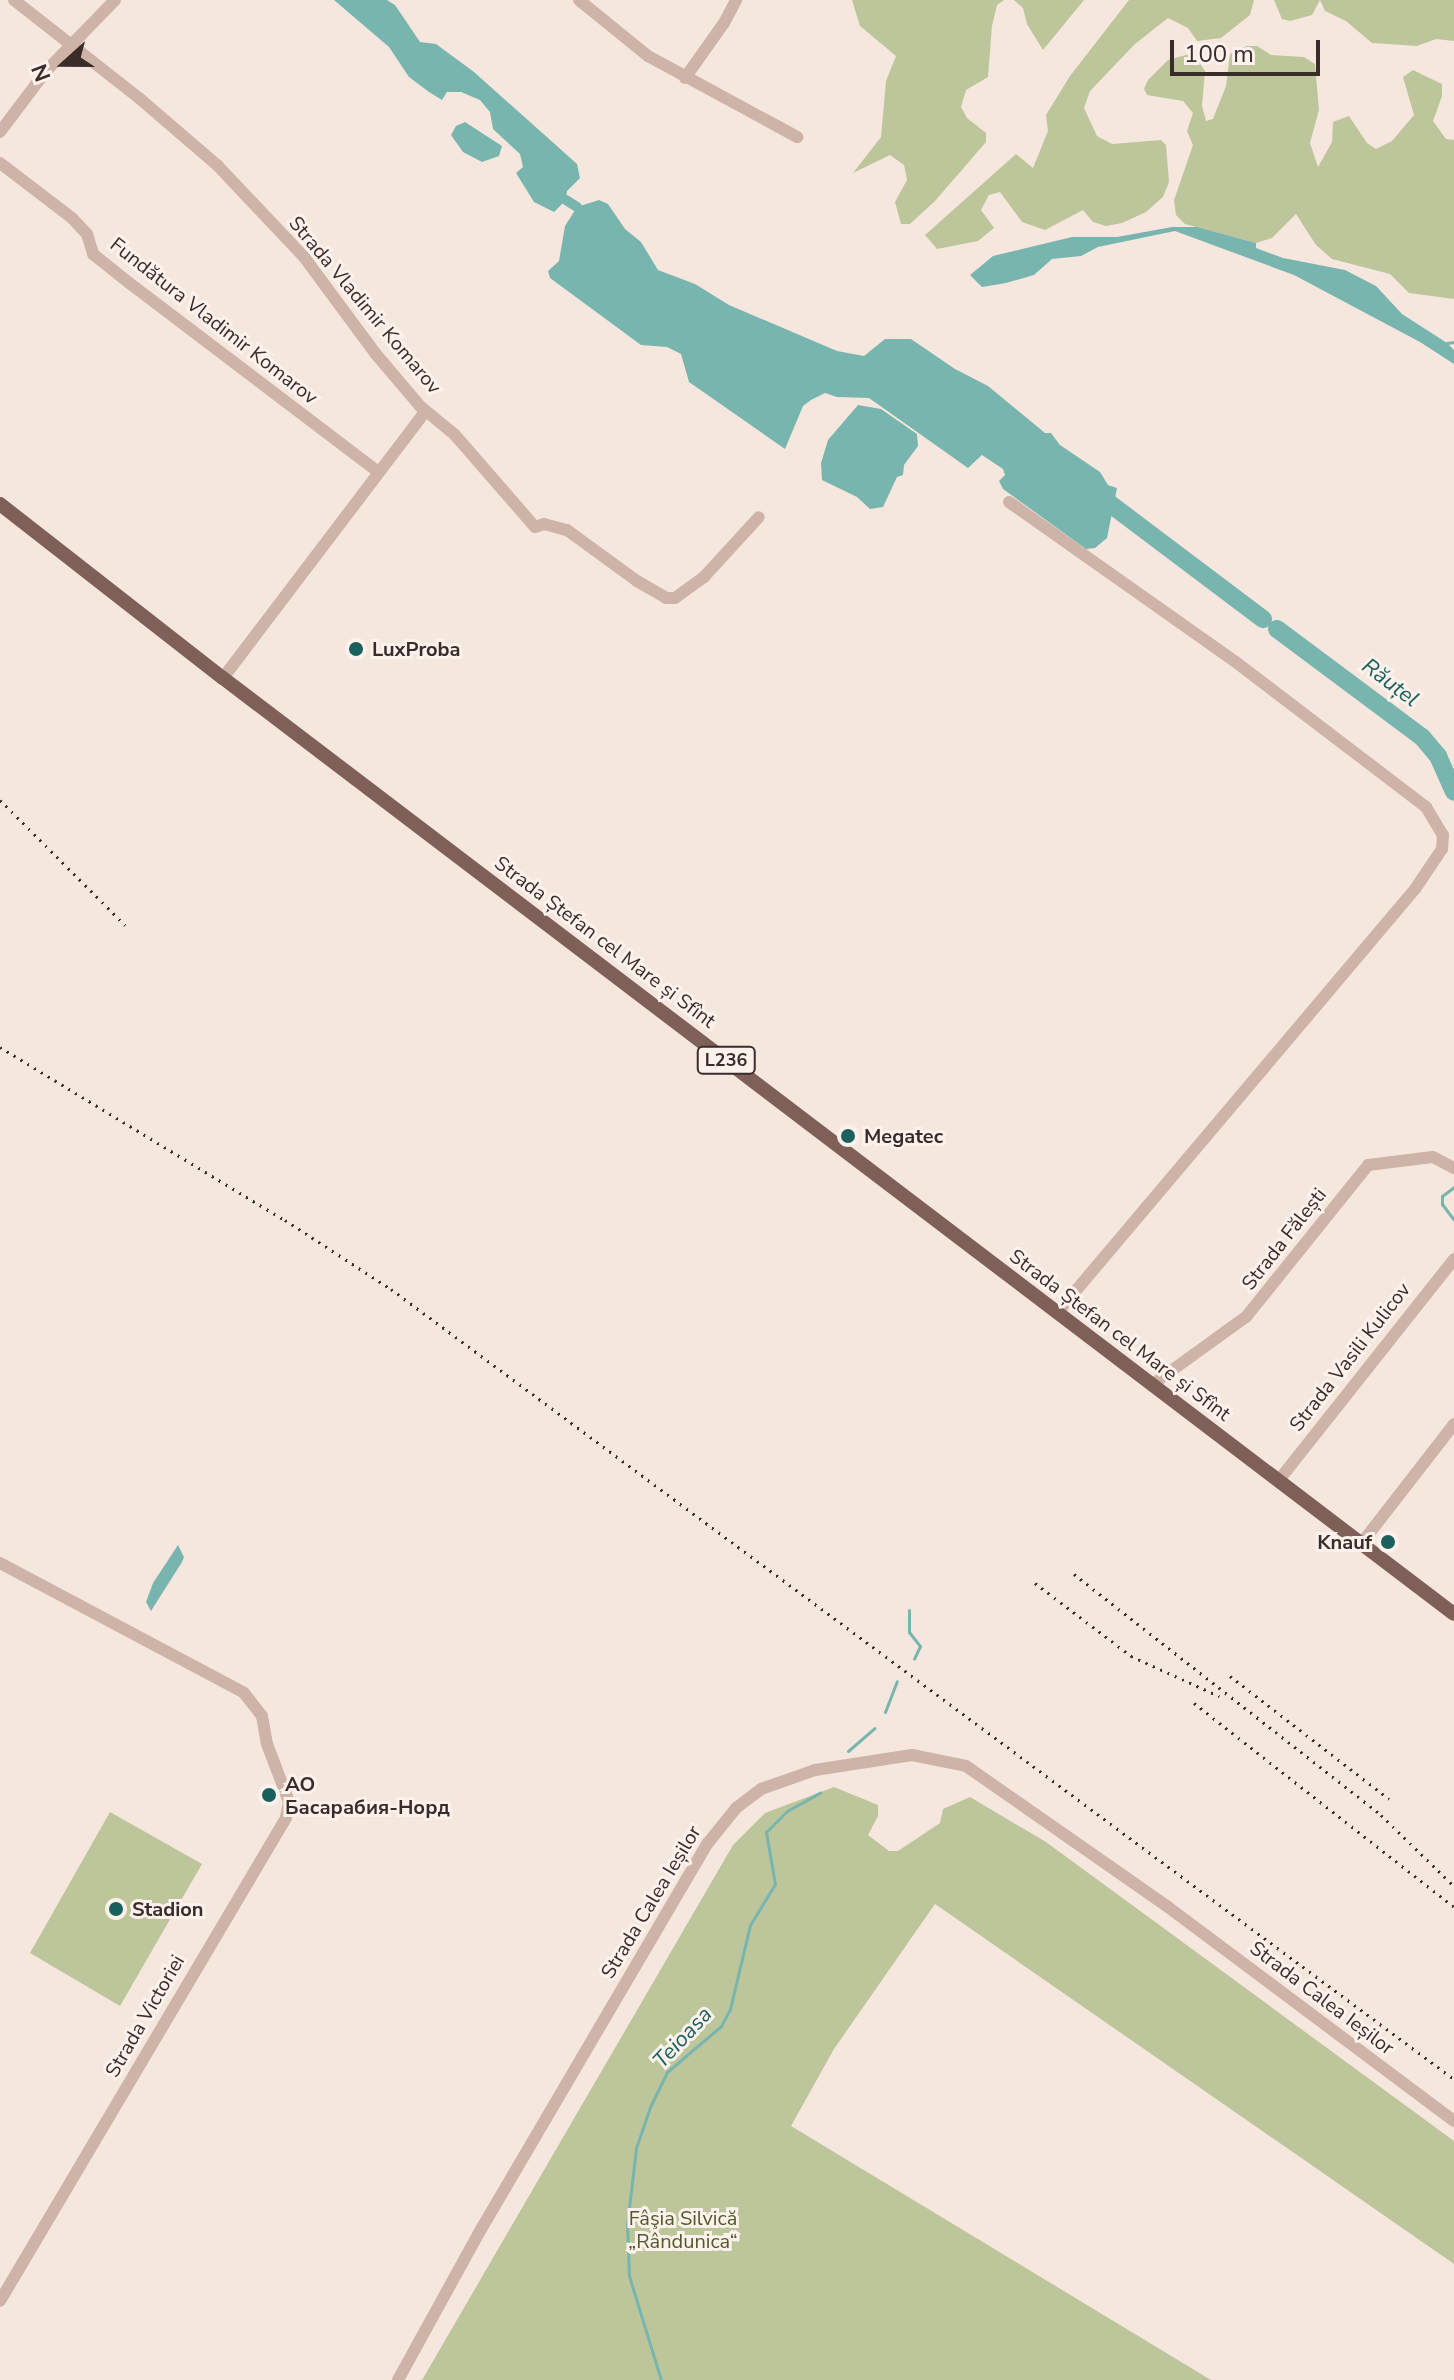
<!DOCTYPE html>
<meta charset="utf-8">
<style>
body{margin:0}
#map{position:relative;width:1454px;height:2380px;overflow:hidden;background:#f5e7dd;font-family:"Nunito Sans",sans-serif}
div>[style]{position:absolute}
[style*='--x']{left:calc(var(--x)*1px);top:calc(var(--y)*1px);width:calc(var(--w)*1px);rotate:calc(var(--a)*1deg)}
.green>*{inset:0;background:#bdc69b}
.water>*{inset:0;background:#79b5af}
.stream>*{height:3px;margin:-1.5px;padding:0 1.5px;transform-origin:1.5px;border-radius:1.5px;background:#79b5af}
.canal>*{height:10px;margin:-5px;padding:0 5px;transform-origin:5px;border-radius:5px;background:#79b5af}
.river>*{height:18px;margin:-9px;padding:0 9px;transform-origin:9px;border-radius:9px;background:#79b5af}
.minor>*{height:12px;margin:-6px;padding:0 6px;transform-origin:6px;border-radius:6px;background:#ceb4a8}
.major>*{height:14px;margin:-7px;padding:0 7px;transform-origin:7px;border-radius:7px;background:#7e6058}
.rail>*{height:3px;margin-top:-1.5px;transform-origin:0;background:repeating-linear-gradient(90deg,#3a2c29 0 2px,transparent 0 8px)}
.dots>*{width:22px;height:22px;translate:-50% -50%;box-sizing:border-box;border:4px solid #fcf1eb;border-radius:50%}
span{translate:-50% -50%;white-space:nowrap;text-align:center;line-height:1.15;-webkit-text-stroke:6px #fcf1eb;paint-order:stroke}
.shield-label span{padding:2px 6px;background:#fcf1eb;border:2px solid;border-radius:6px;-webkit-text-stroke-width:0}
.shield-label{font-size:18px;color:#3a2c29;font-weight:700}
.street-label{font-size:20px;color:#3a2c29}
.poi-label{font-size:20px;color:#3a2c29;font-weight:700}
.left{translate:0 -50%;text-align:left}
.right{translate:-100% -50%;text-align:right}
.park-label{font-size:20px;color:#505b2a}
.water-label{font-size:22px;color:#1a605c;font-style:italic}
.north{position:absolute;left:24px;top:24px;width:80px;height:80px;-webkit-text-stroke:6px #fcf1eb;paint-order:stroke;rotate:249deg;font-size:22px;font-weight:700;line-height:32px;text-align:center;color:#3a2c29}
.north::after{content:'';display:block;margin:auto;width:28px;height:36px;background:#3a2c29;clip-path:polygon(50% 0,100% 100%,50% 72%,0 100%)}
.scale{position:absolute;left:1170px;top:40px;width:150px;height:36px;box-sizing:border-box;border:4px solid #3a2c29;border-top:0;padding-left:10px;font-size:24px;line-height:28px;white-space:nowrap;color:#3a2c29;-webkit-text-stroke:6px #fcf1eb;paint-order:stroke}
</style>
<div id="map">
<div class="green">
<div style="clip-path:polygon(852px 0,1004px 0,997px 5px,992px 26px,988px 77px,966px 90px,961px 107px,967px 118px,986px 133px,986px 142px,935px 201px,910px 224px,901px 224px,895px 202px,907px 180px,904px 165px,890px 155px,853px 173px,881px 137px,886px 81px,896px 56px,860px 26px)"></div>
<div style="clip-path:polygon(1014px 0,1084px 0,1043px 50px,1027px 24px,1023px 8px)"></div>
<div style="clip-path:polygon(1129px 0,1254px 0,1250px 15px,1221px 38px,1197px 41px,1188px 28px,1168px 18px,1135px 44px,1090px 91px,1084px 108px,1097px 136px,1112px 144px,1161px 140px,1166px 145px,1169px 182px,1163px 197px,1146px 212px,1122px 223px,1106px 226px,1093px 222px,1083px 210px,1045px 230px,1022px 222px,1000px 192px,989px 195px,981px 210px,994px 228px,978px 241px,937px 249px,925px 235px,1016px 154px,1033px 168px,1048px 131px,1046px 115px,1070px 76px)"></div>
<div style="clip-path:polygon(1274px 0,1454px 0,1454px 41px,1436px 39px,1417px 46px,1372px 43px,1346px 21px,1325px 11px,1320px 0,1312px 15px,1290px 21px,1282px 19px)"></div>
<div style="clip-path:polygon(1247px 46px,1257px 46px,1271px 55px,1304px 57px,1315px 64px,1319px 110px,1310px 143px,1318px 167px,1332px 142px,1333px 122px,1349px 116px,1367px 143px,1376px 149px,1392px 141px,1414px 115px,1403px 77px,1413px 70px,1442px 84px,1442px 96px,1433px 121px,1446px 139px,1454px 140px,1454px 299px,1409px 293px,1390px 274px,1332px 259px,1316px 245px,1296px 214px,1272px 238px,1256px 243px,1185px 224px,1176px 215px,1174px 200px,1193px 145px,1187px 131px,1193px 113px,1183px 101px,1147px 95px,1144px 89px,1148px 80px,1168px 60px,1193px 53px,1205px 71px,1202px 106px,1206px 121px,1213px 119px,1226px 86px,1230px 54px)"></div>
<div style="clip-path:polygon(834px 1787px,878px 1805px,878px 1816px,868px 1835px,889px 1851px,898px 1851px,940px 1823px,943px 1809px,970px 1797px,1046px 1842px,1454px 2141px,1454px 2264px,935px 1904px,834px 2049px,791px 2126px,1211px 2380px,422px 2380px,733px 1845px,765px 1813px)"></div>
<div style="clip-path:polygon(110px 1812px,202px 1864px,120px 2006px,30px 1953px)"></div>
</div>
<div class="water">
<div style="clip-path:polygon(334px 0,387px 0,395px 5px,420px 42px,436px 44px,474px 72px,577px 164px,580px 178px,567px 191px,566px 200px,554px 212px,534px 202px,516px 173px,523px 167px,520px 154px,493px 129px,490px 112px,480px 100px,461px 92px,447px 92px,442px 100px,429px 92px,409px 77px,389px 47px)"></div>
<div style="clip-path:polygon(465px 122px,502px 146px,499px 156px,482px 162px,463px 152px,451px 135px,456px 126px)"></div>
<div style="clip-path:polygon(599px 200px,608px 204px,625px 229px,641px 242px,658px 270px,695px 284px,729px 305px,837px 351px,864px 356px,885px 339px,911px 339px,955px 369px,988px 386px,1045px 433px,1051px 433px,1060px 445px,1100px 472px,1108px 485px,1117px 488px,1107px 538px,1095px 548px,1086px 549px,1003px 489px,999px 481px,1005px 475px,1003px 469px,982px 455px,968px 468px,869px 398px,837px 397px,825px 393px,811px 400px,803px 406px,785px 449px,689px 382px,681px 354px,667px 347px,641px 345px,550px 278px,548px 271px,559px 261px,565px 226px,577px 207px)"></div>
<div style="clip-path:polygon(1172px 227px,1197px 227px,1256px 243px,1256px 248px,1283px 258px,1345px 270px,1376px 286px,1402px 314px,1447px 343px,1454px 350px,1454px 364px,1420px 342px,1294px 275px,1175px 231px,1098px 247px,1081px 256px,1052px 259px,1034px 275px,1006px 283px,982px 287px,970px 275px,993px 256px,1072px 237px,1117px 237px)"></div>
<div style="clip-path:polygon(858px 405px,881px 409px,917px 434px,918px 446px,904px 465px,903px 475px,897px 477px,883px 507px,870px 509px,857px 497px,822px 480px,821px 463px,828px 440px)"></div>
<div style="clip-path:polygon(178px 1545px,184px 1557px,182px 1562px,151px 1611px,146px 1602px,153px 1583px)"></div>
</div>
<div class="stream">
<div style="--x:1447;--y:343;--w:7;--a:-8"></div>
<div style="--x:1454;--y:1187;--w:15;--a:143"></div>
<div style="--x:1442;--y:1196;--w:8;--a:90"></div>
<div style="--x:1442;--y:1204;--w:20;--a:53"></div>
<div style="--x:909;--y:1610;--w:22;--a:90"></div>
<div style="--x:909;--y:1632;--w:18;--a:52"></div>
<div style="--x:920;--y:1646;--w:14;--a:115"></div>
<div style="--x:885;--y:1712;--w:33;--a:-69"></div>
<div style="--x:848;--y:1751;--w:35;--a:-41"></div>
<div style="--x:661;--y:2380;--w:109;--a:-107.1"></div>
<div style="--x:629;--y:2276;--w:51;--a:-92.2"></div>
<div style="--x:627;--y:2225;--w:78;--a:-83.3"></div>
<div style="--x:636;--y:2148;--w:43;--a:-71.1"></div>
<div style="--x:650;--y:2107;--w:39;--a:-64"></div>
<div style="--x:667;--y:2072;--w:71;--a:-40.4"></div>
<div style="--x:721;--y:2026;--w:19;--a:-62"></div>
<div style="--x:730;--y:2009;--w:86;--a:-76.6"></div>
<div style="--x:750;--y:1925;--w:48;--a:-58.6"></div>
<div style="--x:775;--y:1884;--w:53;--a:-99.8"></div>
<div style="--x:766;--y:1832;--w:30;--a:-45"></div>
<div style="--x:787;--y:1811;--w:38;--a:-29"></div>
</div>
<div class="canal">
<div style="--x:566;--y:200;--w:13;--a:32"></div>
</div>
<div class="river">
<div style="--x:1093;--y:491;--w:213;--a:37"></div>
<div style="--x:1277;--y:629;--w:181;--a:36.7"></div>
<div style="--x:1422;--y:737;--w:25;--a:50"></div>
<div style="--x:1438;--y:756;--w:39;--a:66"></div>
</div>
<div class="minor">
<div style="--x:14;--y:0;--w:159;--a:38.1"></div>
<div style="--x:139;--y:98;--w:104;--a:40.7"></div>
<div style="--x:218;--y:166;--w:125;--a:46.6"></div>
<div style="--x:304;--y:257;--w:119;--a:53.5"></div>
<div style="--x:375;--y:353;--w:70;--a:49.7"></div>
<div style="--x:420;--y:406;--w:45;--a:39.6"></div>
<div style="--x:455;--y:435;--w:122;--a:49"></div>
<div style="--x:535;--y:527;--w:9;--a:-18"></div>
<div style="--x:544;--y:524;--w:24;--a:15"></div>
<div style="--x:567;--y:530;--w:87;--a:36.1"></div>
<div style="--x:637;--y:581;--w:34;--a:30"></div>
<div style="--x:666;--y:598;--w:9;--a:0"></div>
<div style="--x:675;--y:598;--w:36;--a:-36"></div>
<div style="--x:704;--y:577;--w:81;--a:-47.5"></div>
<div style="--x:579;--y:0;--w:89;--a:39.1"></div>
<div style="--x:648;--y:56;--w:170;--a:28.5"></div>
<div style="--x:685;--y:78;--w:67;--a:-54.7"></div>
<div style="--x:724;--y:23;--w:26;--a:-62"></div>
<div style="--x:0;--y:132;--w:76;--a:-53"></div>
<div style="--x:46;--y:71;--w:99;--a:-45.8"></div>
<div style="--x:0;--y:163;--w:91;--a:37.4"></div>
<div style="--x:72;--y:218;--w:22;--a:47"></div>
<div style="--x:87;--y:234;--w:21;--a:73"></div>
<div style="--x:93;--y:254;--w:45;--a:38.7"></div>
<div style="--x:128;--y:282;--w:313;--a:37.2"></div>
<div style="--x:1009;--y:502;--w:279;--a:35.2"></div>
<div style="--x:1237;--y:663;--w:238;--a:37.3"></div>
<div style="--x:1426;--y:807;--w:33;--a:59"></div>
<div style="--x:1443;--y:835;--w:14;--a:94"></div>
<div style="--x:1442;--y:849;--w:48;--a:124"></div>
<div style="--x:1415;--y:889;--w:555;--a:130.18"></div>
<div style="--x:223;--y:678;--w:335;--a:-52.8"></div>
<div style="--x:1153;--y:1384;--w:115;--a:-35.8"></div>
<div style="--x:1246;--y:1317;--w:195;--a:-51.2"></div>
<div style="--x:1368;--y:1165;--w:65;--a:-7"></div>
<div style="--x:1433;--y:1157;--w:24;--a:28"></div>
<div style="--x:1279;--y:1480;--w:282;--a:-51.6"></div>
<div style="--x:1361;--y:1544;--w:152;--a:-52.2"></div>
<div style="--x:0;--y:1563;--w:276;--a:28"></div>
<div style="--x:244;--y:1693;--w:29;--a:52"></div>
<div style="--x:262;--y:1716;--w:28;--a:80"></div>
<div style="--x:267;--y:1744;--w:62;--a:69.2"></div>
<div style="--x:289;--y:1802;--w:16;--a:101"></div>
<div style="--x:286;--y:1818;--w:561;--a:120.63"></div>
<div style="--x:398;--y:2380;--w:170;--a:-61.2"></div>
<div style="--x:480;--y:2231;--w:450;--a:-59.6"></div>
<div style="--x:708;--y:1843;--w:45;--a:-51.3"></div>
<div style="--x:736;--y:1808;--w:31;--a:-37"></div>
<div style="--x:761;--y:1789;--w:57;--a:-19.4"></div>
<div style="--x:815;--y:1770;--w:98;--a:-8.8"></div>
<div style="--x:912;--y:1755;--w:55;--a:11.5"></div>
<div style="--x:966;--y:1766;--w:246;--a:34.9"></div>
<div style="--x:1168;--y:1907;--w:357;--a:36.8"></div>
</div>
<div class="major">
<div style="--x:0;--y:504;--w:283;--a:38"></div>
<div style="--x:223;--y:678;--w:1546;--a:37.25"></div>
</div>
<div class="rail">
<div style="--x:0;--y:800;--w:177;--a:45"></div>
<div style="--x:0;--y:1047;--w:333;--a:31.3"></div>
<div style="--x:285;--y:1220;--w:126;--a:33.1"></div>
<div style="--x:391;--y:1289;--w:1324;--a:36.62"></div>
<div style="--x:1074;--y:1574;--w:390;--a:38.1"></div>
<div style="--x:1381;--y:1815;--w:102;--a:44.2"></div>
<div style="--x:1035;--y:1583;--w:121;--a:37.2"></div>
<div style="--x:1131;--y:1656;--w:97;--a:24.4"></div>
<div style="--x:1230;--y:1676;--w:201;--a:37.7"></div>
<div style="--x:1194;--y:1703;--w:330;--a:38.1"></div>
</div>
<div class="dots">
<div style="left:356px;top:649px;background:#1a605c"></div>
<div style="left:848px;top:1136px;background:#1a605c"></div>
<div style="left:1388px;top:1542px;background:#1a605c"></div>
<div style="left:269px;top:1795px;background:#1a605c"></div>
<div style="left:116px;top:1909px;background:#1a605c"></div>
</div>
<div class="shield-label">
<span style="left:726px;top:1060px">L236</span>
</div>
<div class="street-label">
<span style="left:365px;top:305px;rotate:50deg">Strada Vladimir Komarov</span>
<span style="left:214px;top:321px;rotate:38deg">Fundătura Vladimir Komarov</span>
<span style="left:605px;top:942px;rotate:37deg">Strada Ștefan cel Mare și Sfînt</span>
<span style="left:1284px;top:1239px;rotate:-52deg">Strada Fălești</span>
<span style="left:1120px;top:1335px;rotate:37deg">Strada Ștefan cel Mare și Sfînt</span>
<span style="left:1350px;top:1357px;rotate:-52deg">Strada Vasili Kulicov</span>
<span style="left:651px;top:1902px;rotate:-59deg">Strada Calea Ieșilor</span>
<span style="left:1322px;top:1998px;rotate:37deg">Strada Calea Ieșilor</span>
<span style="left:145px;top:2016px;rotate:-60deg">Strada Victoriei</span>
</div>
<div class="poi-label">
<span class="left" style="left:372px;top:649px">LuxProba</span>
<span class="left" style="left:864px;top:1136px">Megatec</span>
<span class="right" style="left:1372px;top:1542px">Knauf</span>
<span class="left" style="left:285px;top:1796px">АО<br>Басарабия-Норд</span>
<span class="left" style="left:132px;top:1909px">Stadion</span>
</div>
<div class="park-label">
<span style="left:683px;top:2230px">Fâşia Silvică<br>„Rândunica“</span>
</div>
<div class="water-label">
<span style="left:1390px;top:683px;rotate:37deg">Răuțel</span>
<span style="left:683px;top:2038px;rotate:-47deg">Teioasa</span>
</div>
<div class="north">N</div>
<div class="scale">100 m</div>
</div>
